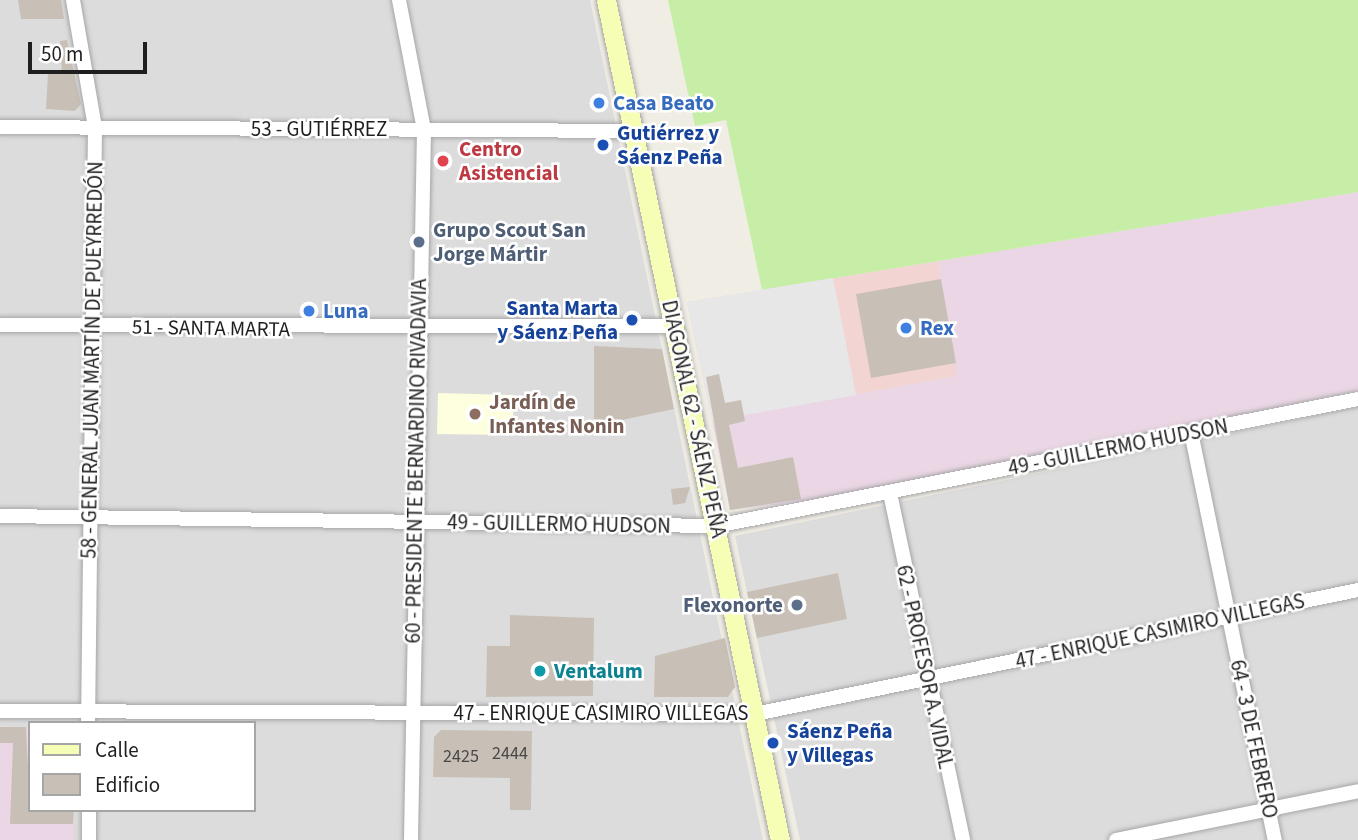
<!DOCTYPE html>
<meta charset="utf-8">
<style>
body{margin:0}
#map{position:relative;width:1358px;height:840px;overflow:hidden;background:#f0ede4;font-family:"Source Sans 3",sans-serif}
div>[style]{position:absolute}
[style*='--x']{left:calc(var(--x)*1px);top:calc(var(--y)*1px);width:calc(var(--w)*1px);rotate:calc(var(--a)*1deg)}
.residential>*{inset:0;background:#dddcdc}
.commercial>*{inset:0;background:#f2d5d3}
.industrial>*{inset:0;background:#ead6e5}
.education>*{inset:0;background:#fdffdf}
.grass>*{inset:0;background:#c6eea7}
.parking>*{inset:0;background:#e7e7e7}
.building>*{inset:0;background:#c8c0b7}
.roads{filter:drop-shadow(0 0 2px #a6a6a6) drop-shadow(0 0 2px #a6a6a6)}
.street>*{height:14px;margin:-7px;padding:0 7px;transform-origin:7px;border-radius:7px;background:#fff}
.secondary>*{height:19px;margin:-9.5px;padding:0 9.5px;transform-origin:9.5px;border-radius:9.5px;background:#f6fdb5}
.dots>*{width:19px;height:19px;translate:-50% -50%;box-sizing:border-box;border:4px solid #fff;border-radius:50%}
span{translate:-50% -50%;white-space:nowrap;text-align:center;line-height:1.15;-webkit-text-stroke:5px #fff;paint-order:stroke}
.number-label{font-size:18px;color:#494745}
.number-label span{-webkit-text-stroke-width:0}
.shop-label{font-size:21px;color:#366cbe;font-weight:700}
.left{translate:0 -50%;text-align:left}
.street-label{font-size:21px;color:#1f1f1f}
.transit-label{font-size:21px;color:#164399;font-weight:700}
.right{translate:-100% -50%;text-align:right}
.health-label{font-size:21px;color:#be3a42;font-weight:700}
.service-label{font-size:21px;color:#4e5e75;font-weight:700}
.education-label{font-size:21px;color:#785e54;font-weight:700}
.culture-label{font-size:21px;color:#0d838f;font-weight:700}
.legend{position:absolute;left:28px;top:721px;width:228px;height:91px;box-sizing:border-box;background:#fff;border:2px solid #a5a5a5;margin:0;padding:9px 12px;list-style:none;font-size:21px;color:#1f1f1f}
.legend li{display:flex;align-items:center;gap:14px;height:35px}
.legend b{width:35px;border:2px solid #a5a5a5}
.scale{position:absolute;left:28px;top:42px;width:119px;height:32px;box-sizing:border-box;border:4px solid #1f1f1f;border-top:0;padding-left:9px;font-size:21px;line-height:24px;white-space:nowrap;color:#1f1f1f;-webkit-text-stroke:5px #fff;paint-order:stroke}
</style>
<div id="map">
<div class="residential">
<div style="clip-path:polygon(evenodd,0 0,590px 0,763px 840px,0 840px,0 0,30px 723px,254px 723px,254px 810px,30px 810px,30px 723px)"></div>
<div style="clip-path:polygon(1358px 407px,1358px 840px,800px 840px,735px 536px)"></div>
</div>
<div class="commercial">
<div style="clip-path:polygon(938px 261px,958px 376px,712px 421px,687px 302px)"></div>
</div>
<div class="industrial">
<div style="clip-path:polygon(1358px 192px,1358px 391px,816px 500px,730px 510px,712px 421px,957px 376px,938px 261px)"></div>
<div style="clip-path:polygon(0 727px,30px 727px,30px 810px,74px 810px,73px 840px,0 840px)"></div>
</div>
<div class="education">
<div style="clip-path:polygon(438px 393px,513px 395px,513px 435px,437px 434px)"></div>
</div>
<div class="grass">
<div style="clip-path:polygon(668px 0,1358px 0,1358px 192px,762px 290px,726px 120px,695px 126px)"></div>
</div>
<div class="parking">
<div style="clip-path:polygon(833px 278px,856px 395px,712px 421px,687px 302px)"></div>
</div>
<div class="building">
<div style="clip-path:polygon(18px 0,61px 0,64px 19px,21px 19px)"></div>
<div style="clip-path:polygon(67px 40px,81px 104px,75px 111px,46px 109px,48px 73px,62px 73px,60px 41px)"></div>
<div style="clip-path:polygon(941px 279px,956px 363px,871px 378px,856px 294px)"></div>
<div style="clip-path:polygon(594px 346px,662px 349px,674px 409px,594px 426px)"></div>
<div style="clip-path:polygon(719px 374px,725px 403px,741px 400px,745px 421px,729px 425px,738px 468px,793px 457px,801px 499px,730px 510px,706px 377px)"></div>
<div style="clip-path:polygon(690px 487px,685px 503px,673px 505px,671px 489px)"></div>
<div style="clip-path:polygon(838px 573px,847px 619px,757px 638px,747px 592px)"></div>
<div style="clip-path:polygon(510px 615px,594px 618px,593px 696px,486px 697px,487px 646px,510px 646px)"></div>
<div style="clip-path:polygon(725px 638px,735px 687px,728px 697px,654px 697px,655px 656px)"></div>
<div style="clip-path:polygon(0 727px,26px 727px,30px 810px,74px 810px,73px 824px,10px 824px,13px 743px,0 743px)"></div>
<div style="clip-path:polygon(441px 730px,532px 731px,531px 810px,510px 810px,510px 778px,433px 777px,434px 737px)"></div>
</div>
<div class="roads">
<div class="street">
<div style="--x:73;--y:0;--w:130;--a:80.2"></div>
<div style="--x:95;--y:128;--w:595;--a:90.67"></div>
<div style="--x:399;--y:0;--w:132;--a:79.1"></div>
<div style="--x:424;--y:130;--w:710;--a:91.05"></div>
<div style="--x:0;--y:127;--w:638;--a:0.36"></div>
<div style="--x:0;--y:325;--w:674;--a:0.09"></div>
<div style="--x:1191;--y:432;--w:417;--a:78.4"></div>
<div style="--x:890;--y:493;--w:355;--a:78.1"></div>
<div style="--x:0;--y:516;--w:716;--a:0.8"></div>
<div style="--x:716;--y:526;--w:654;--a:-11.19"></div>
<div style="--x:0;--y:711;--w:755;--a:0.23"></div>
<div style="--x:755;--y:714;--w:616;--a:-11.62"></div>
<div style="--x:89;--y:810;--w:30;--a:90"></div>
<div style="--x:1116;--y:840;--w:247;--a:-11.4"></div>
</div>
<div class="secondary">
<div style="--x:606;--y:0;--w:858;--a:78.3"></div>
</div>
</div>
<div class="dots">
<div style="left:599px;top:103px;background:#3f7fe0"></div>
<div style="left:603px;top:145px;background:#1a4fb4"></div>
<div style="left:443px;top:161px;background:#e0444e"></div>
<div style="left:419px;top:242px;background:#5c6f8a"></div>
<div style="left:309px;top:311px;background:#3f7fe0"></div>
<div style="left:632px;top:320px;background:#1a4fb4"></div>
<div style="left:906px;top:328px;background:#3f7fe0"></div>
<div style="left:475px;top:414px;background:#8d6e63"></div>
<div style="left:797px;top:605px;background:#5c6f8a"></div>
<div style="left:540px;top:671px;background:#0f9aa8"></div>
<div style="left:773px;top:743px;background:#1a4fb4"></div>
</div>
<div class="number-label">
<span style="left:510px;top:754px">2444</span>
<span style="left:461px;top:757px">2425</span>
</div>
<div class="shop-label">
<span class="left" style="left:613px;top:103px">Casa Beato</span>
<span class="left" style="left:323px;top:311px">Luna</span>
<span class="left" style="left:920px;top:328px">Rex</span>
</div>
<div class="street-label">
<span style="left:319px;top:129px">53 - GUTIÉRREZ</span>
<span style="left:211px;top:328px;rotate:1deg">51 - SANTA MARTA</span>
<span style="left:92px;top:360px;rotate:-89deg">58 - GENERAL JUAN MARTÍN DE PUEYRREDÓN</span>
<span style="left:694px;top:419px;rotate:78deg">DIAGONAL 62 - SÁENZ PEÑA</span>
<span style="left:1118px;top:447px;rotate:-11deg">49 - GUILLERMO HUDSON</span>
<span style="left:416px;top:461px;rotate:-89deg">60 - PRESIDENTE BERNARDINO RIVADAVIA</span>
<span style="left:559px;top:524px;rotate:1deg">49 - GUILLERMO HUDSON</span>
<span style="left:1160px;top:631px;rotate:-12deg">47 - ENRIQUE CASIMIRO VILLEGAS</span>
<span style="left:925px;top:667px;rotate:78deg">62 - PROFESOR A. VIDAL</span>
<span style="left:601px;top:713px">47 - ENRIQUE CASIMIRO VILLEGAS</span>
<span style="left:1254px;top:739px;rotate:78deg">64 - 3 DE FEBRERO</span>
</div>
<div class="transit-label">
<span class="left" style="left:617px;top:145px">Gutiérrez y<br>Sáenz Peña</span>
<span class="right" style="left:618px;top:320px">Santa Marta<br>y Sáenz Peña</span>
<span class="left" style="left:787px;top:743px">Sáenz Peña<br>y Villegas</span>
</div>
<div class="health-label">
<span class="left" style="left:459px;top:161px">Centro<br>Asistencial</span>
</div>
<div class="service-label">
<span class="left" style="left:433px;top:242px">Grupo Scout San<br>Jorge Mártir</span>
<span class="right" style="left:783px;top:605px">Flexonorte</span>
</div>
<div class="education-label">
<span class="left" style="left:489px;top:414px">Jardín de<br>Infantes Nonin</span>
</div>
<div class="culture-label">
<span class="left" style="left:554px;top:671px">Ventalum</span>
</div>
<ul class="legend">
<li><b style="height:9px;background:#f6fdb5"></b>Calle</li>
<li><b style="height:19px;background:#c8c0b7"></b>Edificio</li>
</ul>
<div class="scale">50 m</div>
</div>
